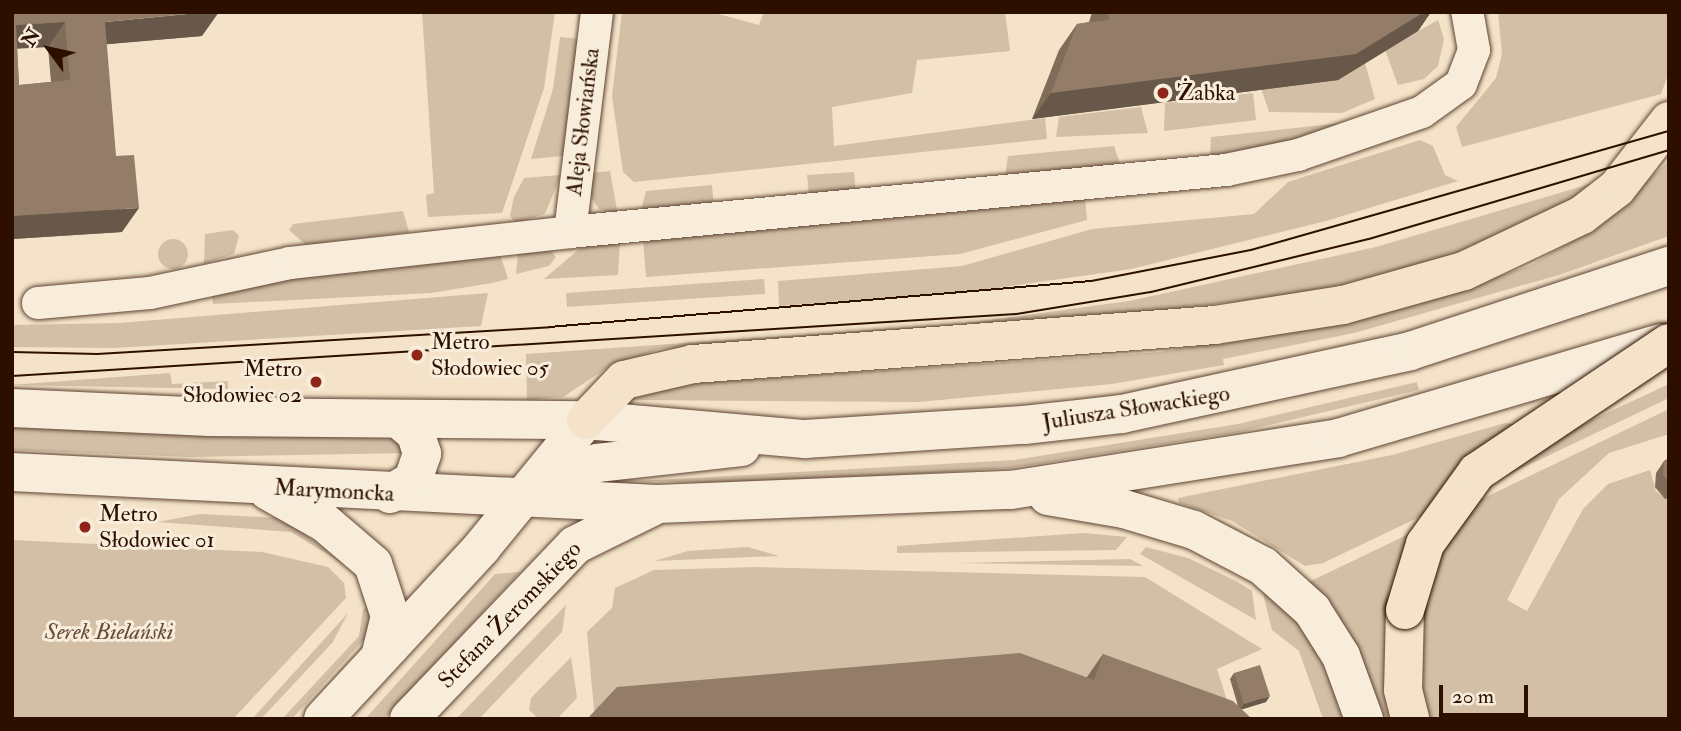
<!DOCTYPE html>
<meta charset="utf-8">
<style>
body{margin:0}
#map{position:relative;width:1681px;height:731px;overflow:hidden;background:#f4e3c8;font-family:"IM FELL Double Pica",serif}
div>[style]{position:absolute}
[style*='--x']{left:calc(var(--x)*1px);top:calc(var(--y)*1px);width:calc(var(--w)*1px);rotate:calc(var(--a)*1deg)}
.green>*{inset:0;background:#d2bfa6}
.round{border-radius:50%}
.roads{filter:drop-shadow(0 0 2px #5f4432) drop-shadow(0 0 2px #5f4432)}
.street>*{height:32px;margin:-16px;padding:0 16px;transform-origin:16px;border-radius:16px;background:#f8eddb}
.secondary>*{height:38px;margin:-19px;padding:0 19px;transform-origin:19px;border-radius:19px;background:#f8eddb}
.highway>*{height:38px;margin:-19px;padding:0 19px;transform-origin:19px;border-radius:19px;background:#f4e3c8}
.tram>*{height:2px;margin:-1px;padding:0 1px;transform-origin:1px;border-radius:1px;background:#2d0f00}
.bridges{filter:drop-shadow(0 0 2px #2d0f00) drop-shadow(0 0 2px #2d0f00)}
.highway-bridge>*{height:38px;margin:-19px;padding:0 19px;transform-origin:19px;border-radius:19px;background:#f4e3c8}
.wall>*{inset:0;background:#7f6c59}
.shaded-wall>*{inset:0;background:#685849}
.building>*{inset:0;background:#947d68}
.dots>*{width:19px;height:19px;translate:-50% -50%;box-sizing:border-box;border:4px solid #f8eddb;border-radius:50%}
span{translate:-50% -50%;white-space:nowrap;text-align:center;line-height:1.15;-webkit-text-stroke:6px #f8eddb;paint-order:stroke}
.poi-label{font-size:23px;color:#2d0f00}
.left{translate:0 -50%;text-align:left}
.right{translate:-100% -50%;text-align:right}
.street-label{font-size:23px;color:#2d0f00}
.park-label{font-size:23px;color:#674d3a;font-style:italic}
.frame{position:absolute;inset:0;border:14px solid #2d0f00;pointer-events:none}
.north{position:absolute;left:14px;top:14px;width:70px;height:70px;-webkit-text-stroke:5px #f8eddb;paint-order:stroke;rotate:303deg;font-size:19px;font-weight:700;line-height:28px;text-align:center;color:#2d0f00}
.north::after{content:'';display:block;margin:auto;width:24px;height:32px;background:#2d0f00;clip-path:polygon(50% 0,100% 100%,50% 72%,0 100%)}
.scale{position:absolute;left:1439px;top:685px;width:89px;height:32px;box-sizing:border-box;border:4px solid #2d0f00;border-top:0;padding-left:9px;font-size:21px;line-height:24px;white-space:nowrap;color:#2d0f00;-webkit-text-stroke:5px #f8eddb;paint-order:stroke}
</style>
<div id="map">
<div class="green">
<div style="clip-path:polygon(422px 12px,555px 12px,544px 88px,502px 213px,428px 217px,426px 195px,434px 193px)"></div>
<div style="clip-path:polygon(622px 12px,711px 12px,759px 25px,764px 12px,1005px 12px,1010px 51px,917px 60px,912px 93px,832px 107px,834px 146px,1045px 118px,1047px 139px,634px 182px,623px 172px,612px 96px)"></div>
<div style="clip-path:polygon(1498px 12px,1669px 12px,1669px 72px,1661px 94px,1462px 147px,1456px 127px,1496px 78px,1502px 54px)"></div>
<div style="clip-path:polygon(1438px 20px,1444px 39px,1438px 66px,1424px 79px,1398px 85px,1385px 50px)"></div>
<div style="clip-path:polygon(560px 37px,580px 39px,564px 156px,531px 159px,553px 89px)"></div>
<div style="clip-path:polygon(1365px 63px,1375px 99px,1342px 113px,1269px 112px,1261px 88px)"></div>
<div style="clip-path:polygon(1253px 93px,1256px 120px,1164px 131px,1165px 103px)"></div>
<div style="clip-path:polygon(1141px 107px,1148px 133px,1056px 137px,1059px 117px)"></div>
<div style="clip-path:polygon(1341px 123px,1268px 148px,1210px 158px,1211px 137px)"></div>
<div style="clip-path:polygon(1420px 140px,1433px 146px,1445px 175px,1458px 181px,1326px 221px,1131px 269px,962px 293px,779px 306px,778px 281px,962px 266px,1092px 229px,1254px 214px,1288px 182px)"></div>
<div style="clip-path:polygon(1114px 146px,1121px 167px,1005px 177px,1008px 156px)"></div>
<div style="clip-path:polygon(1669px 161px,1669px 236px,1559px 275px,1354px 333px,1223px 359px,1224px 365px,1112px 384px,918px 402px,630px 400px,669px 385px,1160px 352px,1311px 328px,1450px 294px,1531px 265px,1591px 230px)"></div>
<div style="clip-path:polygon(610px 171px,618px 215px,599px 209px,590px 196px,590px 173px)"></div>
<div style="clip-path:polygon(854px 172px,856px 192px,809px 195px,807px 175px)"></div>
<div style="clip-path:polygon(561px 175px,545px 214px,516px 223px,510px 216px,514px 197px,524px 178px)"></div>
<div style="clip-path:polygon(1600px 181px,1525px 229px,1420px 267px,1309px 292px,1074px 322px,659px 349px,610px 366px,563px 397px,527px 400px,526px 354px,960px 324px,1129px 301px,1376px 247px)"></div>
<div style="clip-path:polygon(712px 185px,714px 207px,640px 214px,646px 191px)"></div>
<div style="clip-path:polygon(1085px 199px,1087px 220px,960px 254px,646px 277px,643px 241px)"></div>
<div style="clip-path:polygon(403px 211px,409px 232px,306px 245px,289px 230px,293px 224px)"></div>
<div style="clip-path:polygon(233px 230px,239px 236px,234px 254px,204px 264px,205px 234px)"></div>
<div class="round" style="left:158px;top:239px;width:30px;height:30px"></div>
<div style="clip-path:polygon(620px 243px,618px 275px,544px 279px,584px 245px)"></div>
<div style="clip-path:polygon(549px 248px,556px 257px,549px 266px,516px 274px,518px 252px)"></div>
<div style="clip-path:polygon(500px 254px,508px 279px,492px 283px,431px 293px,213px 304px,212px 295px,297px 277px)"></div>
<div style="clip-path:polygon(764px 279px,765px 294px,567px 307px,566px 293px)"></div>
<div style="clip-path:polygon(488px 293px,481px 326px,114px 348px,12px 347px,12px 325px,119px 323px)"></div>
<div style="clip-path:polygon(170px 373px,172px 384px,228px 381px,228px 389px,12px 385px)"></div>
<div style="clip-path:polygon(1417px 382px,1419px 390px,1239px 432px,1011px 468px,758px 484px,638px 481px,1015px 460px,1238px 424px)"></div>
<div style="clip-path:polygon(1669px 384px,1669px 398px,1323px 563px,1305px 566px,1232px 521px,1179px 503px,1178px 498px,1392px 455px,1505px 423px,1568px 431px)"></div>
<div style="clip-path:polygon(1669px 409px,1669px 434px,1609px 453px,1559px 499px,1507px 600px,1527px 611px,1583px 509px,1608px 484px,1650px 470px,1656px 491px,1669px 501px,1669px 719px,1323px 719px,1299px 651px,1272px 630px,1262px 590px,1311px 581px)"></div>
<div style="clip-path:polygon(12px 423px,403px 439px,408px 453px,191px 457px,12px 450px)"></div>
<div style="clip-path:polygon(200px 514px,283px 518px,347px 566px,291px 532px,158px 522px)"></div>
<div style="clip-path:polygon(1084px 533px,1127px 537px,1116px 550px,897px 553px,897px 546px)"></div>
<div style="clip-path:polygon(12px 540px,262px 552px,328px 567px,344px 583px,346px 598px,233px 719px,12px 719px)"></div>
<div style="clip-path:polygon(748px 547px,779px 556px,654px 561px,688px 551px)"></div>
<div style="clip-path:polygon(1146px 547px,1188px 558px,1236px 581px,1252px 591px,1256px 620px,1140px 554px)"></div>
<div style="clip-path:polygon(1130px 559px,1143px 566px,959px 563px,1001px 562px)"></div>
<div style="clip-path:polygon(756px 567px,1145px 577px,1262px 649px,1217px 669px,1229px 707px,1063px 719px,907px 662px,908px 685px,599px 716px,594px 710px,587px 632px,612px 608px,615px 588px,654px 570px)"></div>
<div style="clip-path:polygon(520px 572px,384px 719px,365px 719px,495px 574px)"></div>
<div style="clip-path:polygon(374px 597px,367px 636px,292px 719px,282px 719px,359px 636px,363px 610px)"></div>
<div style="clip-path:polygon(566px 605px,562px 632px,479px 719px,456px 719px)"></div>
<div style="clip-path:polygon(348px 613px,333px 642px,261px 719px,252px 719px)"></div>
<div style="clip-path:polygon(571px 657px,577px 698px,557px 719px,539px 719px,529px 710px,531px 698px)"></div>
</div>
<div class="roads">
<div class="street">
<div style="--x:570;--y:232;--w:222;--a:-83"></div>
<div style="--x:38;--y:303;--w:112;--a:-5.1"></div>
<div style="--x:150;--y:293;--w:143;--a:-12.1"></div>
<div style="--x:290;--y:263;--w:282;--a:-6.3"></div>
<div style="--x:570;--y:232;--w:659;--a:-5.4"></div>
<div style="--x:1226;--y:170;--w:74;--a:-11.8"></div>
<div style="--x:1298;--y:155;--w:131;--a:-19.1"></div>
<div style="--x:1422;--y:112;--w:48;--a:-35.7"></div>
<div style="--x:1461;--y:84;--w:36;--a:-69"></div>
<div style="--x:1474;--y:50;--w:39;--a:-100"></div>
</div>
<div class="secondary">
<div style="--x:12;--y:408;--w:198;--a:2.6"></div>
<div style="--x:210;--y:417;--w:376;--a:0.5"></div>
<div style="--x:586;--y:420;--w:220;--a:5"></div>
<div style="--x:805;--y:439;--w:219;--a:-3.7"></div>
<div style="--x:1024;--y:425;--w:99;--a:-6.4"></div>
<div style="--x:1122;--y:414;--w:295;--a:-12.3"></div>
<div style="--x:1410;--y:351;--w:273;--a:-18.2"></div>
<div style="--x:12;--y:472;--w:646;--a:2.84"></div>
<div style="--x:657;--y:504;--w:354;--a:-2.3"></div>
<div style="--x:1011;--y:490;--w:331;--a:-9"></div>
<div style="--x:1338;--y:438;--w:336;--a:-16.4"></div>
<div style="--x:538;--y:489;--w:64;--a:-23.8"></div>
<div style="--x:597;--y:463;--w:145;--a:-6.3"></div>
<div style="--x:268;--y:491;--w:65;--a:29.3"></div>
<div style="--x:325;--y:523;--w:63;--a:40.5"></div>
<div style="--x:373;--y:564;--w:55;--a:71.9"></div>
<div style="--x:390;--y:616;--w:42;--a:103.7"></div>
<div style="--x:390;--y:494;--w:27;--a:-31"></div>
<div style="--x:413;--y:480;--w:28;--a:-71"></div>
<div style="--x:422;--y:454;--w:21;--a:-107"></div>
<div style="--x:416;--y:434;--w:23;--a:-139"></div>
<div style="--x:1048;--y:496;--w:77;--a:9.7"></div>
<div style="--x:1124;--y:509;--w:73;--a:16.7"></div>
<div style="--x:1194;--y:530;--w:78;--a:27.6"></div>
<div style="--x:1263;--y:566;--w:66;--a:41.9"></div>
<div style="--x:1312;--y:610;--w:54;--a:57.8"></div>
<div style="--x:1341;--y:656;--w:67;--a:69.9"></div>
<div style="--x:323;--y:719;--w:234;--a:-47.2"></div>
<div style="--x:482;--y:547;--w:164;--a:-50.7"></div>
<div style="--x:409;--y:719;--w:240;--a:-46.3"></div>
<div style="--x:575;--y:545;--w:86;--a:-26.3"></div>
</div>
<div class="highway">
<div style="--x:586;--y:420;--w:55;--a:-46.5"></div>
<div style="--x:624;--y:380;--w:71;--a:-13.1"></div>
<div style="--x:693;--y:364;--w:523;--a:-4.27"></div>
<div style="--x:1215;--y:325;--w:130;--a:-8.9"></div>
<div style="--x:1343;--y:305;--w:126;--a:-15.7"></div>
<div style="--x:1464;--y:271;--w:131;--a:-25.4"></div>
<div style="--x:1582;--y:215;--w:44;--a:-37.6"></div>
<div style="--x:1617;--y:188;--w:85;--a:-52.2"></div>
<div style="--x:1405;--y:610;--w:80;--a:91.4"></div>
<div style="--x:1403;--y:690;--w:30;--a:76"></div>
</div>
</div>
<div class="tram">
<div style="--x:12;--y:352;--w:86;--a:1.3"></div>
<div style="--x:98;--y:354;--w:452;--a:-3.4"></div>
<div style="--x:549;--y:327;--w:544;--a:-4.85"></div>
<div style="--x:1091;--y:281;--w:163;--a:-11"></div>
<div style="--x:1251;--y:250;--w:435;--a:-15.9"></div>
<div style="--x:12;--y:376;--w:1006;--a:-3.53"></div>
<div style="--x:1016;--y:314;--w:137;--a:-9.3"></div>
<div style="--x:1151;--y:292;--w:224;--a:-13.7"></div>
<div style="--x:1369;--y:239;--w:313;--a:-16.5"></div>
</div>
<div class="bridges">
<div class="highway-bridge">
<div style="--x:1405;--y:610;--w:69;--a:-73.1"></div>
<div style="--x:1425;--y:544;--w:89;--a:-54.2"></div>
<div style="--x:1477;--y:472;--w:231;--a:-33.9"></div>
</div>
</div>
<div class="wall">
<div style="clip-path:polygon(evenodd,12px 12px,202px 36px,106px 44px,122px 232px,12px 239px,12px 12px,48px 47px,51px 82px,19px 85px,17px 48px,48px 47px)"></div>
<div style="clip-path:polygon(1092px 12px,1431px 12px,1418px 31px,1338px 80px,1032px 119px,1059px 50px,1077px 24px,1089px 22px)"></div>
<div style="clip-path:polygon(1669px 458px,1669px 498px,1665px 499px,1655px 487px,1656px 473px,1664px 461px)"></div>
<div style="clip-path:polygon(1103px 654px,1238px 706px,1230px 679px,1234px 673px,1266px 702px,1242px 709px,587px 719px,1087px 677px)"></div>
</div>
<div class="shaded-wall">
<div style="clip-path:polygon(208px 12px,219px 12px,202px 36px,87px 46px,105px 22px)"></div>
<div style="clip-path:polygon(1424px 12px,1431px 12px,1418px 31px,1338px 80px,1032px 119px,1051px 93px)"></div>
<div style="clip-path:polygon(65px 22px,48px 47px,12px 49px,16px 25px)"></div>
<div style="clip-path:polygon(139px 208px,122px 232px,12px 239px,12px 216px)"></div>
<div style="clip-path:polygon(1270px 696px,1266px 702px,1240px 710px,1244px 704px)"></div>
</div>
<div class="building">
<div style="clip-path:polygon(evenodd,12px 12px,208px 12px,105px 22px,116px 156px,134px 155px,139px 208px,12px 216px,12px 12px,65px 22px,70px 80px,19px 85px,16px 25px,65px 22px)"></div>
<div style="clip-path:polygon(1108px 12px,1424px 12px,1356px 54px,1051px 93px,1077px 24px,1109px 20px)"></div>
<div style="clip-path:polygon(1669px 458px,1669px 482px,1663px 475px,1664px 461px)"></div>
<div style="clip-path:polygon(1020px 653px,1094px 680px,1103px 654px,1233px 701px,1252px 719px,587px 719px,617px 687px)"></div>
<div style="clip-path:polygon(1260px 665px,1270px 696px,1244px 704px,1234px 673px)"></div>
</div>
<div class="dots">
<div style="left:1163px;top:93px;background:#8f2418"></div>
<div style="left:417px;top:355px;background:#8f2418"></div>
<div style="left:316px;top:382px;background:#8f2418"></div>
<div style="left:85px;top:527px;background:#8f2418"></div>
</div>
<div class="poi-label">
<span class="left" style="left:1177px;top:93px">Żabka</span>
<span class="left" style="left:431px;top:355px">Metro<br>Słodowiec 05</span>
<span class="right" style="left:302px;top:382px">Metro<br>Słodowiec 02</span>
<span class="left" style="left:99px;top:527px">Metro<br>Słodowiec 01</span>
</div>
<div class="street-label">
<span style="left:583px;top:122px;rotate:-83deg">Aleja Słowiańska</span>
<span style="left:1136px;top:408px;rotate:-9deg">Juliusza Słowackiego</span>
<span style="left:334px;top:491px;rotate:3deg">Marymoncka</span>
<span style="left:510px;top:615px;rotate:-46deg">Stefana Żeromskiego</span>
</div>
<div class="park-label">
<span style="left:109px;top:632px">Serek Bielański</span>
</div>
<div class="frame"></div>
<div class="north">N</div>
<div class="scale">20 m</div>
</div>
